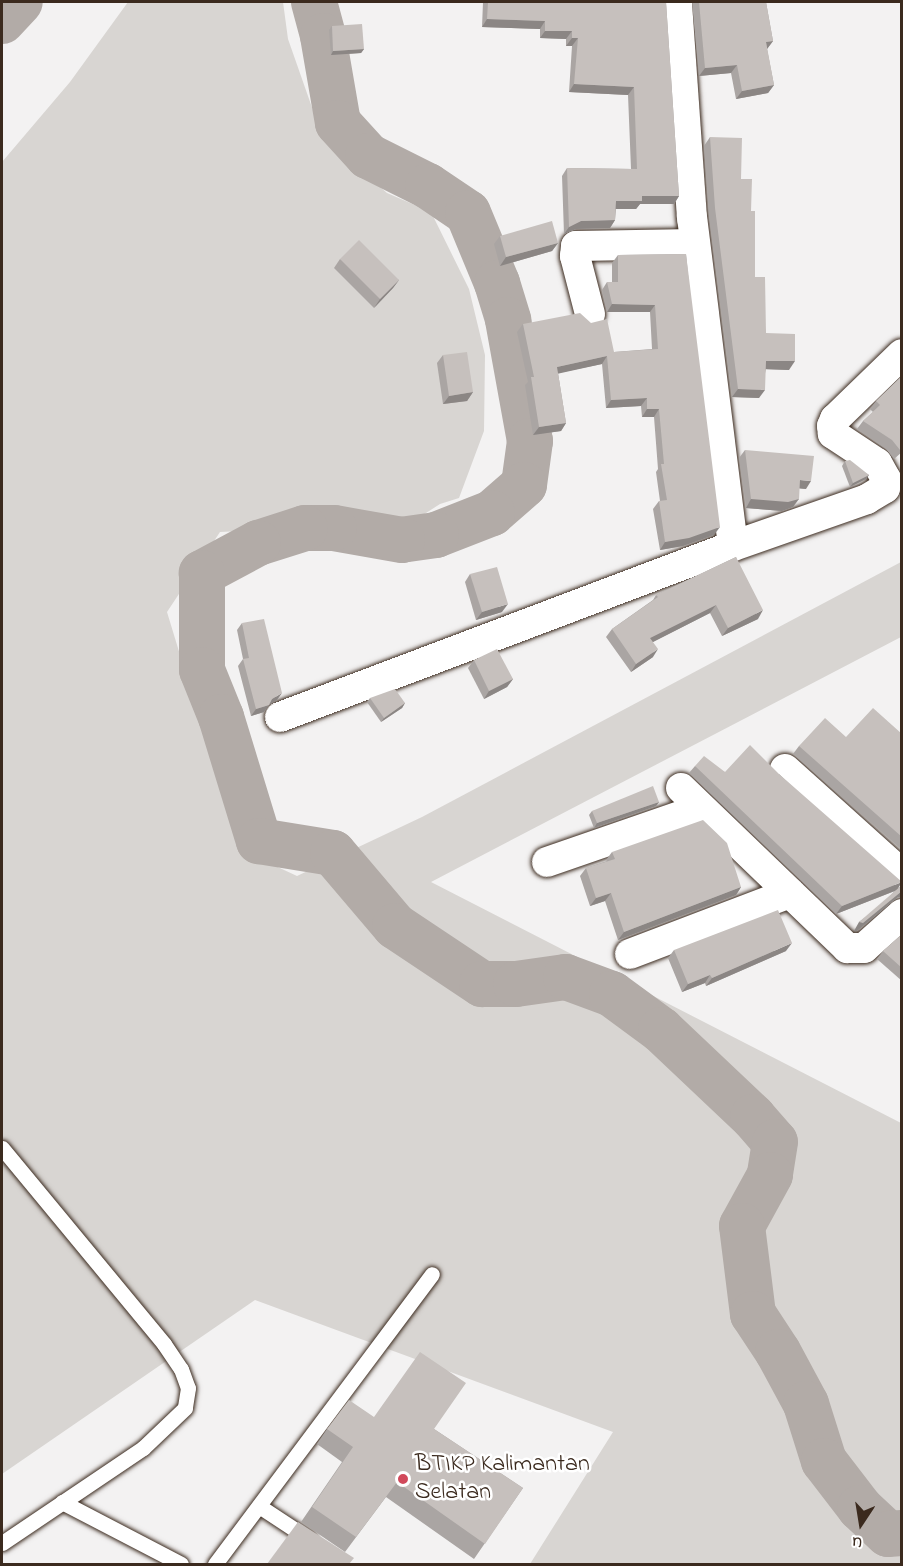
<!DOCTYPE html>
<style>
body{margin:0}
#map{position:relative;width:903px;height:1566px;overflow:hidden;background:#f3f2f2;font-family:"Indie Flower",sans-serif}
div>[style]{position:absolute}
[style*='--x']{left:calc(var(--x)*1px);top:calc(var(--y)*1px);width:calc(var(--w)*1px);rotate:calc(var(--a)*1deg)}
.green>*{inset:0;background:#d8d5d2}
.river>*{height:46px;margin:-23px;padding:0 23px;transform-origin:23px;border-radius:23px;background:#b2aba7}
.roads{filter:drop-shadow(0 0 2px #3b2a1e) drop-shadow(0 0 2px #3b2a1e)}
.lane>*{height:15px;margin:-7.5px;padding:0 7.5px;transform-origin:7.5px;border-radius:7.5px;background:#fff}
.street>*{height:30px;margin:-15px;padding:0 15px;transform-origin:15px;border-radius:15px;background:#fff}
.wall>*{inset:0;background:#aaa5a3}
.shaded-wall>*{inset:0;background:#8b8684}
.building>*{inset:0;background:#c6c0bd}
.dots>*{width:16px;height:16px;translate:-50% -50%;box-sizing:border-box;border:3px solid #fff;border-radius:50%}
span{translate:-50% -50%;white-space:nowrap;text-align:center;line-height:1.15;-webkit-text-stroke:5px #fff;paint-order:stroke}
.poi-label{font-size:24px;color:#3b2a1e}
.left{translate:0 -50%;text-align:left}
.frame{position:absolute;inset:0;border:3px solid #3b2a1e;pointer-events:none}
.north{position:absolute;left:831px;top:1494px;width:60px;height:60px;-webkit-text-stroke:4px #fff;paint-order:stroke;rotate:192deg;font-size:16px;font-weight:700;line-height:24px;text-align:center;color:#3b2a1e}
.north::after{content:'';display:block;margin:auto;width:21px;height:27px;background:#3b2a1e;clip-path:polygon(50% 0,100% 100%,50% 72%,0 100%)}
</style>
<div id="map">
<div class="green">
<div style="clip-path:polygon(128px 2px,283px 2px,288px 39px,322px 136px,387px 193px,431px 212px,469px 289px,485px 355px,484px 431px,459px 498px,440px 504px,412px 522px,220px 532px,167px 612px,239px 849px,297px 876px,422px 817px,901px 562px,901px 637px,431px 882px,901px 1123px,901px 1564px,530px 1564px,613px 1432px,255px 1300px,2px 1474px,2px 162px,70px 82px)"></div>
</div>
<div class="river">
<div style="--x:314;--y:2;--w:35;--a:75"></div>
<div style="--x:323;--y:36;--w:88;--a:80.2"></div>
<div style="--x:338;--y:123;--w:45;--a:47.7"></div>
<div style="--x:368;--y:156;--w:67;--a:26.6"></div>
<div style="--x:428;--y:186;--w:48;--a:34"></div>
<div style="--x:468;--y:213;--w:76;--a:67.5"></div>
<div style="--x:497;--y:283;--w:39;--a:73"></div>
<div style="--x:508;--y:320;--w:123;--a:79.7"></div>
<div style="--x:530;--y:441;--w:44;--a:97.8"></div>
<div style="--x:524;--y:485;--w:43;--a:138.8"></div>
<div style="--x:492;--y:513;--w:60;--a:158.6"></div>
<div style="--x:436;--y:535;--w:34;--a:172"></div>
<div style="--x:402;--y:540;--w:69;--a:-170"></div>
<div style="--x:334;--y:528;--w:29;--a:180"></div>
<div style="--x:305;--y:528;--w:49;--a:162.3"></div>
<div style="--x:258;--y:543;--w:64;--a:151.8"></div>
<div style="--x:202;--y:573;--w:97;--a:90"></div>
<div style="--x:202;--y:670;--w:51;--a:68"></div>
<div style="--x:221;--y:717;--w:130;--a:73"></div>
<div style="--x:259;--y:841;--w:75;--a:9.2"></div>
<div style="--x:333;--y:853;--w:96;--a:49.7"></div>
<div style="--x:395;--y:926;--w:105;--a:33.7"></div>
<div style="--x:482;--y:984;--w:34;--a:0"></div>
<div style="--x:516;--y:984;--w:50;--a:-8"></div>
<div style="--x:566;--y:977;--w:49;--a:20.3"></div>
<div style="--x:612;--y:994;--w:61;--a:36.3"></div>
<div style="--x:661;--y:1030;--w:127;--a:43.4"></div>
<div style="--x:753;--y:1117;--w:33;--a:49"></div>
<div style="--x:775;--y:1142;--w:33;--a:99"></div>
<div style="--x:770;--y:1175;--w:58;--a:118.8"></div>
<div style="--x:742;--y:1226;--w:89;--a:82.9"></div>
<div style="--x:753;--y:1314;--w:45;--a:56.7"></div>
<div style="--x:778;--y:1352;--w:59;--a:61.7"></div>
<div style="--x:806;--y:1404;--w:60;--a:72.5"></div>
<div style="--x:824;--y:1461;--w:59;--a:52.5"></div>
<div style="--x:860;--y:1508;--w:38;--a:43"></div>
<div style="--x:888;--y:1534;--w:14;--a:-4"></div>
<div style="--x:2;--y:21;--w:26;--a:-47"></div>
</div>
<div class="roads">
<div class="lane">
<div style="--x:2;--y:1148;--w:254;--a:50.4"></div>
<div style="--x:164;--y:1344;--w:30;--a:56"></div>
<div style="--x:181;--y:1369;--w:20;--a:70"></div>
<div style="--x:188;--y:1388;--w:20;--a:99"></div>
<div style="--x:185;--y:1408;--w:58;--a:136.4"></div>
<div style="--x:143;--y:1448;--w:170;--a:146"></div>
<div style="--x:62;--y:1502;--w:134;--a:27.5"></div>
<div style="--x:259;--y:1506;--w:60;--a:33.4"></div>
<div style="--x:215;--y:1564;--w:362;--a:-53.2"></div>
</div>
<div class="street">
<div style="--x:590;--y:314;--w:60;--a:-104.5"></div>
<div style="--x:575;--y:256;--w:10;--a:-84"></div>
<div style="--x:576;--y:246;--w:119;--a:-1"></div>
<div style="--x:733;--y:546;--w:142;--a:-19.3"></div>
<div style="--x:867;--y:499;--w:21;--a:-31"></div>
<div style="--x:885;--y:488;--w:9;--a:-84"></div>
<div style="--x:886;--y:479;--w:18;--a:-119"></div>
<div style="--x:877;--y:463;--w:53;--a:-146.6"></div>
<div style="--x:833;--y:434;--w:8;--a:-97"></div>
<div style="--x:832;--y:426;--w:8;--a:-67"></div>
<div style="--x:835;--y:419;--w:93;--a:-44.1"></div>
<div style="--x:280;--y:717;--w:484;--a:-20.7"></div>
<div style="--x:733;--y:546;--w:331;--a:-97.1"></div>
<div style="--x:692;--y:218;--w:217;--a:-94"></div>
<div style="--x:785;--y:769;--w:157;--a:41.9"></div>
<div style="--x:681;--y:788;--w:231;--a:43.9"></div>
<div style="--x:847;--y:948;--w:17;--a:0"></div>
<div style="--x:864;--y:948;--w:51;--a:-41.8"></div>
<div style="--x:547;--y:862;--w:162;--a:-19.1"></div>
<div style="--x:630;--y:954;--w:171;--a:-20.9"></div>
</div>
</div>
<div class="wall">
<div style="clip-path:polygon(483px 2px,666px 2px,679px 196px,674px 204px,640px 204px,636px 209px,616px 209px,615px 220px,610px 228px,576px 229px,564px 234px,562px 176px,567px 168px,631px 169px,628px 95px,569px 92px,572px 46px,566px 46px,566px 39px,540px 38px,540px 29px,482px 27px)"></div>
<div style="clip-path:polygon(692px 2px,766px 2px,773px 41px,767px 49px,774px 85px,768px 93px,736px 99px,731px 73px,699px 76px)"></div>
<div style="clip-path:polygon(332px 26px,364px 49px,361px 53px,331px 55px,329px 30px)"></div>
<div style="clip-path:polygon(710px 137px,741px 179px,751px 211px,755px 277px,766px 333px,789px 370px,766px 369px,759px 398px,732px 397px,709px 216px,704px 146px)"></div>
<div style="clip-path:polygon(500px 236px,558px 243px,552px 251px,500px 266px,494px 244px)"></div>
<div style="clip-path:polygon(686px 254px,714px 535px,683px 546px,660px 550px,653px 509px,659px 501px,660px 501px,656px 472px,658px 469px,654px 417px,642px 417px,641px 406px,606px 408px,602px 364px,558px 373px,566px 423px,561px 431px,533px 435px,525px 385px,528px 382px,517px 332px,523px 324px,614px 352px,652px 349px,650px 312px,607px 312px,602px 290px,607px 282px,612px 282px,612px 263px,618px 255px)"></div>
<div style="clip-path:polygon(340px 259px,399px 280px,393px 288px,374px 308px,334px 268px)"></div>
<div style="clip-path:polygon(443px 355px,473px 392px,467px 401px,443px 404px,437px 363px)"></div>
<div style="clip-path:polygon(902px 376px,902px 452px,894px 459px,886px 449px,857px 429px,863px 421px,873px 412px,870px 409px,876px 401px)"></div>
<div style="clip-path:polygon(745px 450px,806px 489px,799px 488px,793px 507px,782px 511px,746px 508px,739px 458px)"></div>
<div style="clip-path:polygon(845px 461px,869px 475px,866px 479px,850px 487px,842px 466px)"></div>
<div style="clip-path:polygon(736px 557px,758px 619px,722px 636px,710px 613px,653px 642px,653px 657px,631px 672px,606px 637px,612px 629px,653px 600px,656px 595px)"></div>
<div style="clip-path:polygon(470px 574px,502px 612px,476px 620px,465px 582px)"></div>
<div style="clip-path:polygon(242px 623px,277px 700px,269px 704px,264px 712px,251px 716px,238px 666px,243px 659px,237px 630px)"></div>
<div style="clip-path:polygon(474px 660px,513px 679px,507px 687px,484px 699px,468px 668px)"></div>
<div style="clip-path:polygon(370px 698px,405px 703px,402px 708px,381px 722px,367px 702px)"></div>
<div style="clip-path:polygon(902px 734px,902px 850px,793px 754px,799px 746px,846px 737px)"></div>
<div style="clip-path:polygon(695px 766px,725px 772px,779px 774px,898px 888px,902px 885px,902px 897px,898px 897px,857px 931px,854px 931px,895px 891px,836px 914px,689px 773px)"></div>
<div style="clip-path:polygon(659px 802px,656px 806px,594px 828px,589px 815px,592px 811px)"></div>
<div style="clip-path:polygon(612px 852px,741px 887px,736px 895px,618px 940px,605px 901px,590px 906px,580px 876px,586px 868px,607px 861px,606px 860px)"></div>
<div style="clip-path:polygon(902px 935px,902px 981px,877px 959px,883px 951px)"></div>
<div style="clip-path:polygon(674px 950px,786px 951px,706px 986px,705px 983px,682px 992px,668px 958px)"></div>
<div style="clip-path:polygon(374px 1417px,434px 1429px,523px 1488px,474px 1559px,386px 1497px,345px 1552px,301px 1522px,342px 1462px,317px 1444px,327px 1429px)"></div>
</div>
<div class="shaded-wall">
<div style="clip-path:polygon(487px 19px,545px 21px,540px 29px,482px 27px)"></div>
<div style="clip-path:polygon(545px 31px,572px 31px,566px 39px,540px 38px)"></div>
<div style="clip-path:polygon(572px 38px,578px 38px,572px 46px,566px 46px)"></div>
<div style="clip-path:polygon(773px 41px,767px 49px,766px 42px)"></div>
<div style="clip-path:polygon(364px 49px,361px 53px,331px 55px,333px 51px)"></div>
<div style="clip-path:polygon(737px 65px,731px 73px,699px 76px,705px 68px)"></div>
<div style="clip-path:polygon(574px 84px,634px 87px,628px 95px,569px 92px)"></div>
<div style="clip-path:polygon(774px 85px,768px 93px,736px 99px,742px 91px)"></div>
<div style="clip-path:polygon(642px 196px,679px 196px,674px 204px,640px 204px,636px 209px,610px 209px,616px 201px)"></div>
<div style="clip-path:polygon(615px 220px,610px 228px,576px 229px,564px 234px,569px 227px,581px 221px)"></div>
<div style="clip-path:polygon(558px 243px,552px 251px,500px 266px,506px 257px)"></div>
<div style="clip-path:polygon(399px 280px,393px 288px,374px 308px,380px 299px)"></div>
<div style="clip-path:polygon(612px 304px,655px 305px,650px 312px,607px 312px)"></div>
<div style="clip-path:polygon(607px 356px,602px 364px,552px 375px,557px 367px)"></div>
<div style="clip-path:polygon(766px 361px,795px 361px,789px 370px,760px 369px)"></div>
<div style="clip-path:polygon(738px 389px,765px 390px,759px 398px,732px 397px)"></div>
<div style="clip-path:polygon(473px 392px,467px 401px,443px 404px,449px 396px)"></div>
<div style="clip-path:polygon(647px 398px,641px 406px,606px 408px,611px 400px)"></div>
<div style="clip-path:polygon(647px 409px,659px 409px,654px 417px,642px 417px)"></div>
<div style="clip-path:polygon(566px 423px,561px 431px,533px 435px,539px 427px)"></div>
<div style="clip-path:polygon(869px 475px,866px 479px,850px 487px,853px 483px)"></div>
<div style="clip-path:polygon(800px 480px,811px 481px,806px 489px,794px 488px)"></div>
<div style="clip-path:polygon(751px 499px,799px 499px,793px 507px,782px 511px,746px 508px)"></div>
<div style="clip-path:polygon(720px 527px,714px 535px,683px 546px,660px 550px,665px 542px)"></div>
<div style="clip-path:polygon(508px 604px,502px 612px,476px 620px,482px 612px)"></div>
<div style="clip-path:polygon(716px 605px,710px 613px,645px 646px,650px 638px)"></div>
<div style="clip-path:polygon(763px 610px,758px 619px,722px 636px,728px 628px)"></div>
<div style="clip-path:polygon(658px 649px,653px 657px,631px 672px,636px 664px)"></div>
<div style="clip-path:polygon(513px 679px,507px 687px,484px 699px,489px 691px)"></div>
<div style="clip-path:polygon(282px 693px,277px 700px,267px 706px,272px 699px)"></div>
<div style="clip-path:polygon(405px 703px,402px 708px,381px 722px,384px 718px)"></div>
<div style="clip-path:polygon(269px 705px,264px 712px,251px 716px,256px 709px)"></div>
<div style="clip-path:polygon(659px 802px,656px 806px,594px 828px,597px 823px)"></div>
<div style="clip-path:polygon(902px 882px,897px 890px,836px 914px,842px 906px)"></div>
<div style="clip-path:polygon(741px 887px,736px 895px,618px 940px,624px 932px)"></div>
<div style="clip-path:polygon(902px 891px,902px 897px,898px 897px,857px 931px,854px 931px,859px 922px)"></div>
<div style="clip-path:polygon(611px 893px,605px 901px,590px 906px,596px 898px)"></div>
<div style="clip-path:polygon(792px 943px,786px 951px,706px 986px,712px 978px)"></div>
<div style="clip-path:polygon(710px 975px,705px 983px,682px 992px,688px 984px)"></div>
</div>
<div class="building">
<div style="clip-path:polygon(488px 2px,666px 2px,679px 196px,642px 196px,642px 201px,616px 201px,615px 220px,581px 221px,569px 227px,567px 168px,637px 169px,634px 87px,574px 84px,578px 38px,572px 38px,572px 31px,545px 31px,545px 21px,487px 19px)"></div>
<div style="clip-path:polygon(699px 2px,766px 2px,773px 41px,766px 42px,774px 85px,742px 91px,737px 65px,705px 68px)"></div>
<div style="clip-path:polygon(362px 24px,364px 49px,333px 51px,332px 26px)"></div>
<div style="clip-path:polygon(710px 137px,742px 138px,741px 179px,752px 179px,751px 211px,755px 211px,755px 277px,765px 277px,766px 333px,795px 334px,795px 361px,766px 361px,765px 390px,738px 389px,715px 208px)"></div>
<div style="clip-path:polygon(552px 221px,558px 243px,506px 257px,500px 236px)"></div>
<div style="clip-path:polygon(359px 240px,399px 280px,380px 299px,340px 259px)"></div>
<div style="clip-path:polygon(686px 254px,720px 527px,689px 538px,665px 542px,659px 501px,667px 500px,661px 464px,664px 464px,659px 409px,647px 409px,647px 398px,611px 400px,607px 356px,557px 367px,566px 423px,539px 427px,531px 377px,534px 377px,523px 324px,580px 313px,591px 323px,607px 319px,614px 352px,658px 349px,655px 305px,612px 304px,607px 282px,618px 282px,618px 255px)"></div>
<div style="clip-path:polygon(467px 352px,473px 392px,449px 396px,443px 355px)"></div>
<div style="clip-path:polygon(902px 376px,902px 449px,900px 450px,892px 440px,863px 421px,880px 405px,876px 401px)"></div>
<div style="clip-path:polygon(745px 450px,814px 456px,811px 481px,800px 480px,799px 499px,788px 502px,751px 499px)"></div>
<div style="clip-path:polygon(850px 460px,869px 475px,853px 483px,845px 461px)"></div>
<div style="clip-path:polygon(736px 557px,763px 610px,728px 628px,716px 605px,650px 638px,658px 649px,636px 664px,612px 629px,658px 597px,656px 595px)"></div>
<div style="clip-path:polygon(497px 567px,508px 604px,482px 612px,470px 574px)"></div>
<div style="clip-path:polygon(264px 619px,282px 693px,272px 699px,269px 705px,256px 709px,243px 659px,249px 658px,242px 623px)"></div>
<div style="clip-path:polygon(497px 649px,513px 679px,489px 691px,474px 660px)"></div>
<div style="clip-path:polygon(395px 689px,405px 703px,384px 718px,370px 698px)"></div>
<div style="clip-path:polygon(873px 708px,902px 734px,902px 837px,799px 746px,825px 718px,846px 737px)"></div>
<div style="clip-path:polygon(750px 745px,779px 774px,902px 882px,842px 906px,695px 766px,704px 756px,725px 772px)"></div>
<div style="clip-path:polygon(653px 786px,659px 802px,597px 823px,592px 811px)"></div>
<div style="clip-path:polygon(703px 820px,727px 843px,741px 887px,624px 932px,611px 893px,596px 898px,586px 868px,615px 859px,612px 852px)"></div>
<div style="clip-path:polygon(902px 885px,902px 891px,863px 923px,859px 922px)"></div>
<div style="clip-path:polygon(778px 910px,792px 943px,712px 978px,710px 975px,688px 984px,674px 950px)"></div>
<div style="clip-path:polygon(902px 934px,902px 968px,883px 951px)"></div>
<div style="clip-path:polygon(420px 1352px,466px 1383px,434px 1429px,523px 1488px,485px 1544px,397px 1482px,356px 1537px,312px 1507px,353px 1447px,327px 1429px,349px 1400px,374px 1417px)"></div>
<div style="clip-path:polygon(298px 1522px,354px 1558px,349px 1564px,267px 1564px)"></div>
</div>
<div class="dots">
<div style="left:403px;top:1479px;background:#d1495b"></div>
</div>
<div class="poi-label">
<span class="left" style="left:415px;top:1479px">BTIKP Kalimantan<br>Selatan</span>
</div>
<div class="frame"></div>
<div class="north">U</div>
</div>
